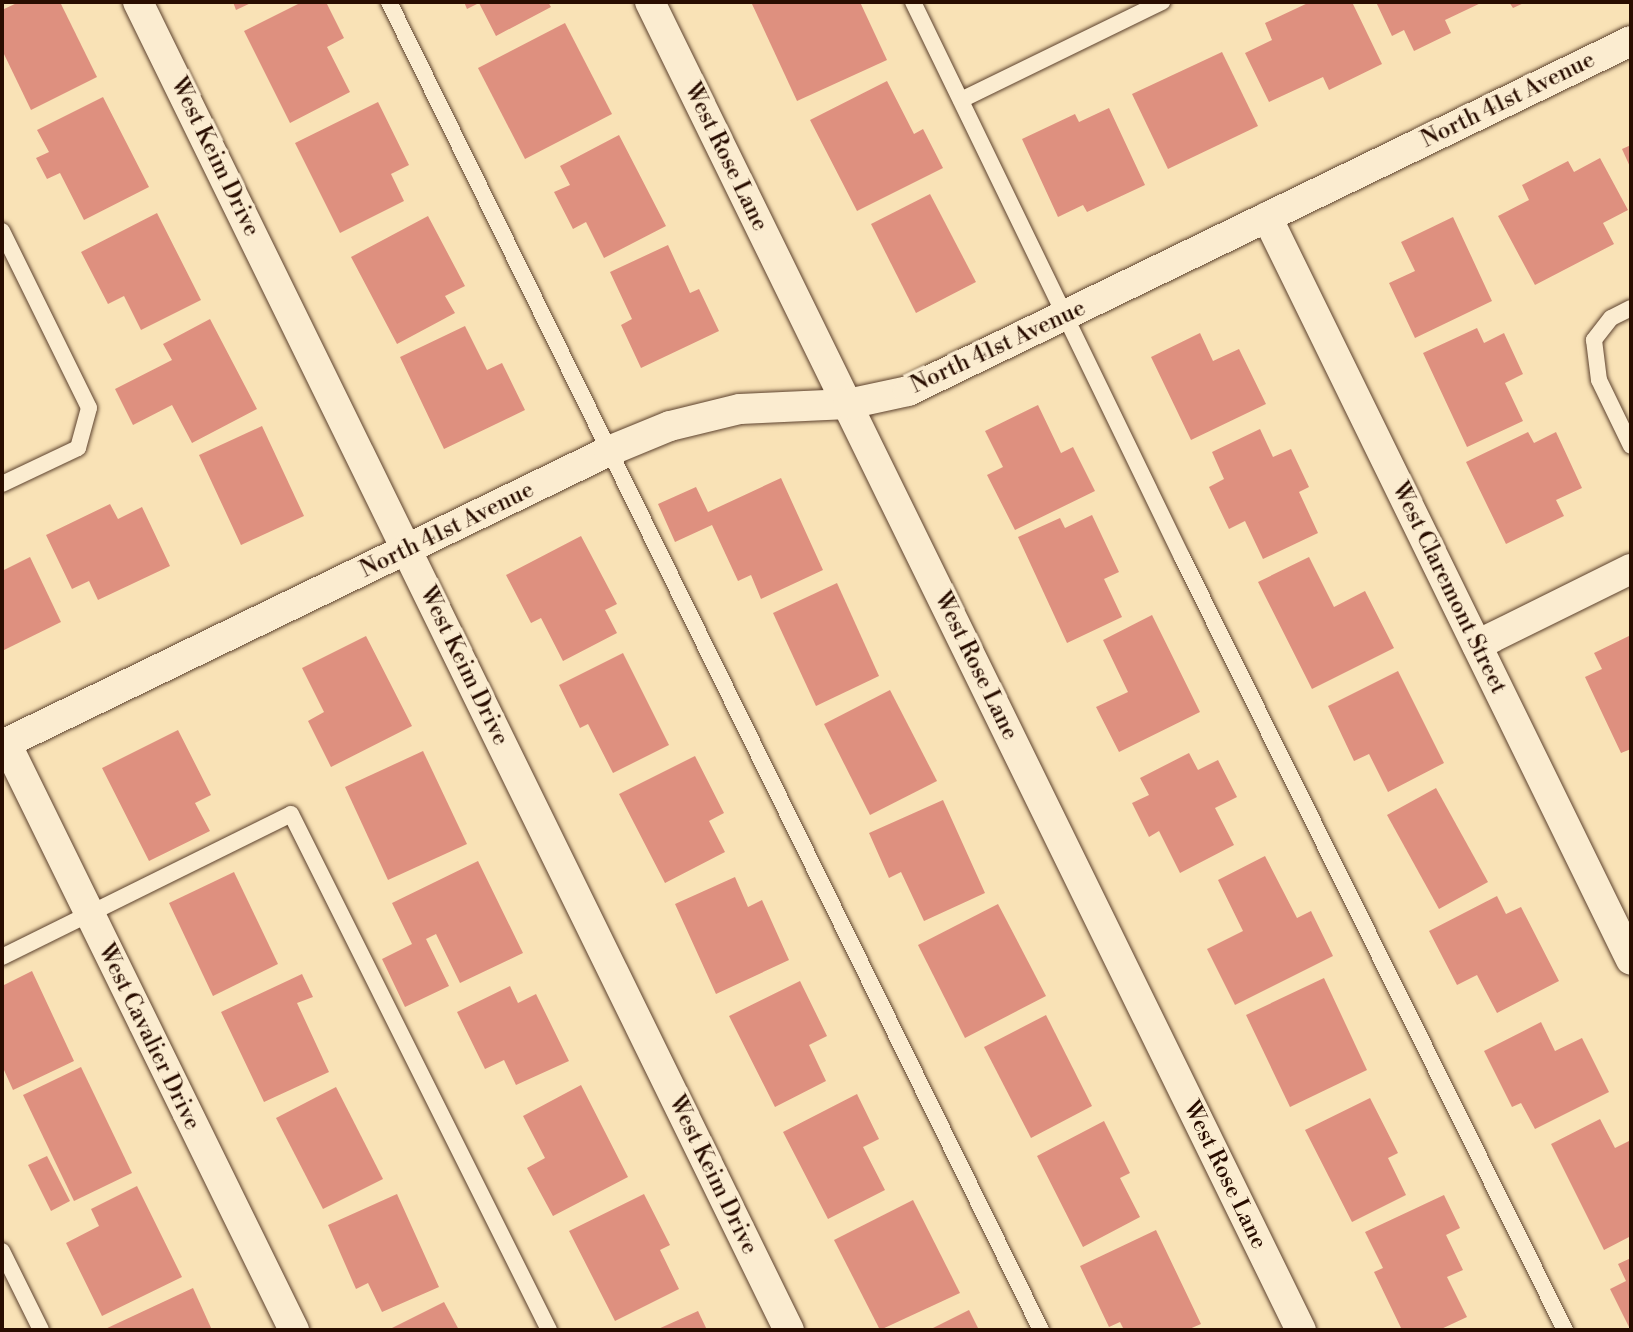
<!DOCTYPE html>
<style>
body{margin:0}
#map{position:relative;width:1633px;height:1332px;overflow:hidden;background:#f9e2b6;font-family:"Libre Bodoni",serif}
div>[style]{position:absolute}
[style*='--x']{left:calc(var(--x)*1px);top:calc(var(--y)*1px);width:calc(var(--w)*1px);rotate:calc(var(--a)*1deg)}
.building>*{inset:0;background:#de907f}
.roads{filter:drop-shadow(0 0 2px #5d422e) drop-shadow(0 0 2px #5d422e)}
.lane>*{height:16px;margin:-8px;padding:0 8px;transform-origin:8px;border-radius:8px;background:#fbecd0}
.street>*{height:30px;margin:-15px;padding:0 15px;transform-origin:15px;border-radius:15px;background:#fbecd0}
span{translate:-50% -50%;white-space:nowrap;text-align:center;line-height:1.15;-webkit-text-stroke:7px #fbecd0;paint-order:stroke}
.street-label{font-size:23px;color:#290d00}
.frame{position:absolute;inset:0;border:4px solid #290d00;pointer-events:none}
</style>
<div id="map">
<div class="building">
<div style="clip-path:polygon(19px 2px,60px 2px,97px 77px,31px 110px,2px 50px,2px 10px)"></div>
<div style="clip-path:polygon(233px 2px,253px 2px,236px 10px)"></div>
<div style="clip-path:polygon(302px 2px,326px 2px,344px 38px,327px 47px,350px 92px,290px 123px,244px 31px)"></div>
<div style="clip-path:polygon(464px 2px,548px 2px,551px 7px,496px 36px,479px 3px,467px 9px)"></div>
<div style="clip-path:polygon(757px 2px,860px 2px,887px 60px,797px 101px,752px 4px)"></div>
<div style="clip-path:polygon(1310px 2px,1352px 2px,1382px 64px,1329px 90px,1323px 77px,1269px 102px,1245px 53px,1272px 40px,1265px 23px)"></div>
<div style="clip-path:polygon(1376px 2px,1483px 2px,1445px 20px,1451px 33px,1414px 51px,1404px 30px,1392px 36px)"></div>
<div style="clip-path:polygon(1509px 2px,1526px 2px,1513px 8px)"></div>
<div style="clip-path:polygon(565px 23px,612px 114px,525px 159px,478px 68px)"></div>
<div style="clip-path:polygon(1222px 52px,1258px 126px,1168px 169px,1132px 94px)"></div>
<div style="clip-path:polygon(887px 81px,914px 134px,923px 129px,943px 168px,857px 211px,810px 120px)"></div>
<div style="clip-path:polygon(103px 97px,149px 187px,84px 220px,60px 173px,47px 179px,36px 158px,49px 152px,37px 130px)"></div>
<div style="clip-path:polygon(378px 102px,409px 165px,391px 174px,404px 201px,340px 233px,295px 143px)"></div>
<div style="clip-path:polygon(1109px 108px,1145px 185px,1087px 212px,1083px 205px,1058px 217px,1022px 139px,1075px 114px,1079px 122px)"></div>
<div style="clip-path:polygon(619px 135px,666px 226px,604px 258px,586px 222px,573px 229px,554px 192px,570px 185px,560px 166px)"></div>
<div style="clip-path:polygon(1631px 145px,1631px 169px,1622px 149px)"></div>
<div style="clip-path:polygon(1600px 158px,1628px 210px,1603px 223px,1614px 244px,1535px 285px,1498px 216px,1529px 200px,1522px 185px,1568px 161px,1574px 172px)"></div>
<div style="clip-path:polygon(930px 194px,976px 282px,916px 313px,871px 224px)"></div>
<div style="clip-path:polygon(157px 213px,201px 300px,141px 330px,124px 296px,108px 304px,81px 252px)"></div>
<div style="clip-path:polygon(428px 216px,465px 286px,445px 296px,455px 313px,397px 344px,351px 257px)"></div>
<div style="clip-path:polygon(1453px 217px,1492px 301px,1415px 338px,1389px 283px,1415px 271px,1401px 242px)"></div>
<div style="clip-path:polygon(668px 245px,690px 293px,699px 289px,719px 331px,641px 368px,621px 325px,632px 319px,610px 272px)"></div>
<div style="clip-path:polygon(210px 319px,257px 409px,192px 443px,172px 405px,133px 425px,115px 389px,172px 360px,163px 344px)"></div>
<div style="clip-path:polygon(465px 326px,487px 370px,502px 363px,525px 410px,444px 449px,400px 357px)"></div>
<div style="clip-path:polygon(1477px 328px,1484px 343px,1504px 333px,1523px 374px,1505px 383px,1523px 421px,1467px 447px,1423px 353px)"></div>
<div style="clip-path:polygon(1200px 333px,1213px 361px,1239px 349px,1266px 404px,1191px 440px,1151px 357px)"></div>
<div style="clip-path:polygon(1038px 405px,1061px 453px,1073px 447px,1095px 491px,1015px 530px,987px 475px,1003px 467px,985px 431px)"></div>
<div style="clip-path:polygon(262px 426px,304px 516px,241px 545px,199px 455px)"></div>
<div style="clip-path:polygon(1260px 429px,1273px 457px,1291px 449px,1309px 487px,1299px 492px,1318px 533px,1263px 559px,1245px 521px,1229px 529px,1209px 487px,1224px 479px,1212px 452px)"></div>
<div style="clip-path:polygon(1528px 432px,1534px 443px,1556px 432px,1582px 488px,1556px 500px,1564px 516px,1506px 544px,1466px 462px)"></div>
<div style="clip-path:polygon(781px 478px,823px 570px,761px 599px,751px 575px,738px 581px,712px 525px,675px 542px,658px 504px,696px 487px,708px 512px)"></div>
<div style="clip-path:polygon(110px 504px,118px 519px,142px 507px,170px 566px,98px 600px,89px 581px,72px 589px,46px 535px)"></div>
<div style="clip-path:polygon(1092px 515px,1119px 572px,1104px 579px,1122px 617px,1067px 643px,1018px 537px,1060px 518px,1065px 528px)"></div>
<div style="clip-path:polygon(581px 536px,617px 604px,605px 610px,617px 633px,563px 661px,541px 618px,531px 623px,506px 575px)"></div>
<div style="clip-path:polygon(30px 557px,61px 622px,2px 651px,2px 571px)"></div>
<div style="clip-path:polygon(1309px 557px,1334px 607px,1365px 591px,1394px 648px,1312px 689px,1258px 582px)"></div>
<div style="clip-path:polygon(837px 583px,879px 676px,816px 706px,773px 613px)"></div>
<div style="clip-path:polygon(1152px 615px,1200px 712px,1119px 752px,1096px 707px,1128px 692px,1103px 640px)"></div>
<div style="clip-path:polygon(1631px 635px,1631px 749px,1621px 753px,1585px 677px,1602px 669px,1594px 653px)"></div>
<div style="clip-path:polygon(366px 636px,412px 726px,331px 767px,308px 721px,324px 712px,302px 668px)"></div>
<div style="clip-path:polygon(623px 653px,669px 745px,613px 773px,588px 724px,580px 728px,559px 685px)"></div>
<div style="clip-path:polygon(1398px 671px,1444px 763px,1388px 792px,1369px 754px,1354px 761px,1328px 706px)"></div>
<div style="clip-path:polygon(890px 690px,937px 781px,870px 815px,824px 724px)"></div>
<div style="clip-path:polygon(178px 730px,211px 795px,195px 803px,210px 831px,149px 861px,102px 768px)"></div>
<div style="clip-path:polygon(423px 751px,467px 844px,388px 880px,345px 787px)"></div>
<div style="clip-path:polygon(1189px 753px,1198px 770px,1218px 760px,1237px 797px,1215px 808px,1234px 845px,1180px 873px,1159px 831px,1149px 837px,1132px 803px,1149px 795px,1140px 778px)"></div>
<div style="clip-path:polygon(695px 756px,724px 813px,709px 821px,725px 852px,665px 883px,619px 794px)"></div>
<div style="clip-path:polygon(1436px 788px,1488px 882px,1439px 909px,1387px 815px)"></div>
<div style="clip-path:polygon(943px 800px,985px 893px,924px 921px,901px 872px,889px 878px,869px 833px)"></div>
<div style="clip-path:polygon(1265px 856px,1297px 918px,1311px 911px,1333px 956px,1235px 1005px,1207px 949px,1243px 931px,1218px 880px)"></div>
<div style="clip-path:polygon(478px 861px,523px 953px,460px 983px,436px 934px,426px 939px,449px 986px,405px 1007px,382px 959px,412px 944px,392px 903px)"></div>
<div style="clip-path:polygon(234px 872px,278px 964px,213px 996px,169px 903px)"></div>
<div style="clip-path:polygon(735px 877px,748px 907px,762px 900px,789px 960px,716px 994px,675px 904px)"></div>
<div style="clip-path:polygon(1497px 896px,1506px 914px,1521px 907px,1559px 981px,1497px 1013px,1477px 975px,1457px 985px,1429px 931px)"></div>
<div style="clip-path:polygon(998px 904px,1046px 996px,965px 1038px,918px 945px)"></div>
<div style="clip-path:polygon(32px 971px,74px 1061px,13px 1090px,4px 1070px,2px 1071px,2px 986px)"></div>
<div style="clip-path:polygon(302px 974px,313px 997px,297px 1003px,329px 1072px,264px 1102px,221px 1012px)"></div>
<div style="clip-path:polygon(1324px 978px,1367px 1070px,1290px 1107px,1246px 1015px)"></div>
<div style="clip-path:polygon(800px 981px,827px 1036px,809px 1045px,826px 1081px,775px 1107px,729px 1016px)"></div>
<div style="clip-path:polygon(510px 986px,518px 1003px,536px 994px,569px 1061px,516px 1085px,504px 1060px,485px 1069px,457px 1012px)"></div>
<div style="clip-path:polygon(1046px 1015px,1092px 1106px,1031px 1138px,984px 1047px)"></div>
<div style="clip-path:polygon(1541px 1022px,1555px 1051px,1582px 1038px,1609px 1092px,1535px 1129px,1521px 1103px,1512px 1107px,1484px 1051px)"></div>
<div style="clip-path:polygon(81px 1067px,132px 1173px,74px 1201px,23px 1095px)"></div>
<div style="clip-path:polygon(581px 1085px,628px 1177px,553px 1216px,527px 1168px,545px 1158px,523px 1116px)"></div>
<div style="clip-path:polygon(336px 1087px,383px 1179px,323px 1209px,276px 1118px)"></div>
<div style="clip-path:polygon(857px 1094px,879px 1139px,863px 1147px,885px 1190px,828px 1219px,783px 1132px)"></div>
<div style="clip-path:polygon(1370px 1098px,1398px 1153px,1388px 1158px,1406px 1195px,1352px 1222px,1305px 1130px)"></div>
<div style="clip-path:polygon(1600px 1119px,1615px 1148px,1631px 1140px,1631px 1236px,1604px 1250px,1551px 1144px)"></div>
<div style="clip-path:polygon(1104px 1121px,1130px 1173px,1120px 1178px,1140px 1217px,1083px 1247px,1037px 1156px)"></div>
<div style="clip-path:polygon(47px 1156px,70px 1201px,51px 1211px,28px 1165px)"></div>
<div style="clip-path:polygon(137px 1186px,182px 1277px,102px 1316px,66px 1243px,99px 1226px,91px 1209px)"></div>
<div style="clip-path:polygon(397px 1194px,439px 1287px,382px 1312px,368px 1283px,356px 1289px,328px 1225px)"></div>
<div style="clip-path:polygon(644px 1194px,670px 1245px,660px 1250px,679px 1289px,615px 1321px,569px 1231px)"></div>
<div style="clip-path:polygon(1444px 1195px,1460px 1228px,1446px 1235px,1463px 1270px,1447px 1277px,1467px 1317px,1439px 1330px,1402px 1330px,1374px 1272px,1383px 1268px,1365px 1232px)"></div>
<div style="clip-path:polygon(913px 1200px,960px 1293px,880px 1330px,834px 1240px)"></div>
<div style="clip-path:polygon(1156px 1230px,1201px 1324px,1187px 1330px,1124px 1330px,1120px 1322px,1109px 1327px,1080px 1266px)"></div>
<div style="clip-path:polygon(1631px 1258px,1631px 1326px,1629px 1327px,1610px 1289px,1626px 1281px,1618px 1264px)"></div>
<div style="clip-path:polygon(193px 1288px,212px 1330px,103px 1330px)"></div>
<div style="clip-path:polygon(444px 1302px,459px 1330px,388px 1330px)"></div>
<div style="clip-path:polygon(969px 1310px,979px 1330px,929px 1330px)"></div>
<div style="clip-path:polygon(698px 1311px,707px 1330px,656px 1330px)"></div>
</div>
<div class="roads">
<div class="lane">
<div style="--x:389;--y:2;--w:1479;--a:63.85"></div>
<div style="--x:913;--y:2;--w:617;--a:64.14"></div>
<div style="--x:1182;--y:557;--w:863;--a:63.64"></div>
<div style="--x:961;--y:100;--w:224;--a:-26"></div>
<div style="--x:2;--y:231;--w:197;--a:63.8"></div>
<div style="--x:89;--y:408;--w:41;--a:105.4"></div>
<div style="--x:78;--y:448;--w:84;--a:154.7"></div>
<div style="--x:1631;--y:308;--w:22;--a:153"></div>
<div style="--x:1611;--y:318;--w:28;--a:128"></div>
<div style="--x:1594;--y:340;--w:40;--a:82.9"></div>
<div style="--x:1599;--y:380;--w:73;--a:64.1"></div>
<div style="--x:2;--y:957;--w:322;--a:-26.3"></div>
<div style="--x:291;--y:814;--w:577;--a:63.43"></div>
<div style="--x:2;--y:1251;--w:88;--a:63.7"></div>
</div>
<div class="street">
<div style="--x:138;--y:2;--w:1479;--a:63.89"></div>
<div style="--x:650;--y:2;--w:1479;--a:63.89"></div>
<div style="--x:1267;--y:217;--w:827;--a:63.9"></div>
<div style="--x:1477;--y:645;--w:172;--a:-26.3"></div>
<div style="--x:6;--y:743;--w:654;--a:63.87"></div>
<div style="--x:2;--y:745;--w:674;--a:-25.84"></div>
<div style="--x:609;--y:451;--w:66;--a:-22.3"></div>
<div style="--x:670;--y:426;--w:72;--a:-13.7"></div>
<div style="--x:740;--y:409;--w:108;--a:-2.7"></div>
<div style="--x:848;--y:404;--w:61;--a:-12.2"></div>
<div style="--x:908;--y:391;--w:803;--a:-25.83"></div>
</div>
</div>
<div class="street-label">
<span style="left:1508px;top:100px;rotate:-26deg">North 41st Avenue</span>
<span style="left:215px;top:157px;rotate:64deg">West Keim Drive</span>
<span style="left:726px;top:157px;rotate:64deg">West Rose Lane</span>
<span style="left:998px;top:347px;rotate:-25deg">North 41st Avenue</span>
<span style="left:447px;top:530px;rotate:-26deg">North 41st Avenue</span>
<span style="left:1449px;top:588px;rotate:64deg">West Claremont Street</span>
<span style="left:464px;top:666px;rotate:64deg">West Keim Drive</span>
<span style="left:976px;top:666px;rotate:64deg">West Rose Lane</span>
<span style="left:149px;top:1037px;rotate:64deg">West Cavalier Drive</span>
<span style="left:713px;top:1175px;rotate:64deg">West Keim Drive</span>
<span style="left:1225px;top:1175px;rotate:64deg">West Rose Lane</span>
</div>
<div class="frame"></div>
</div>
